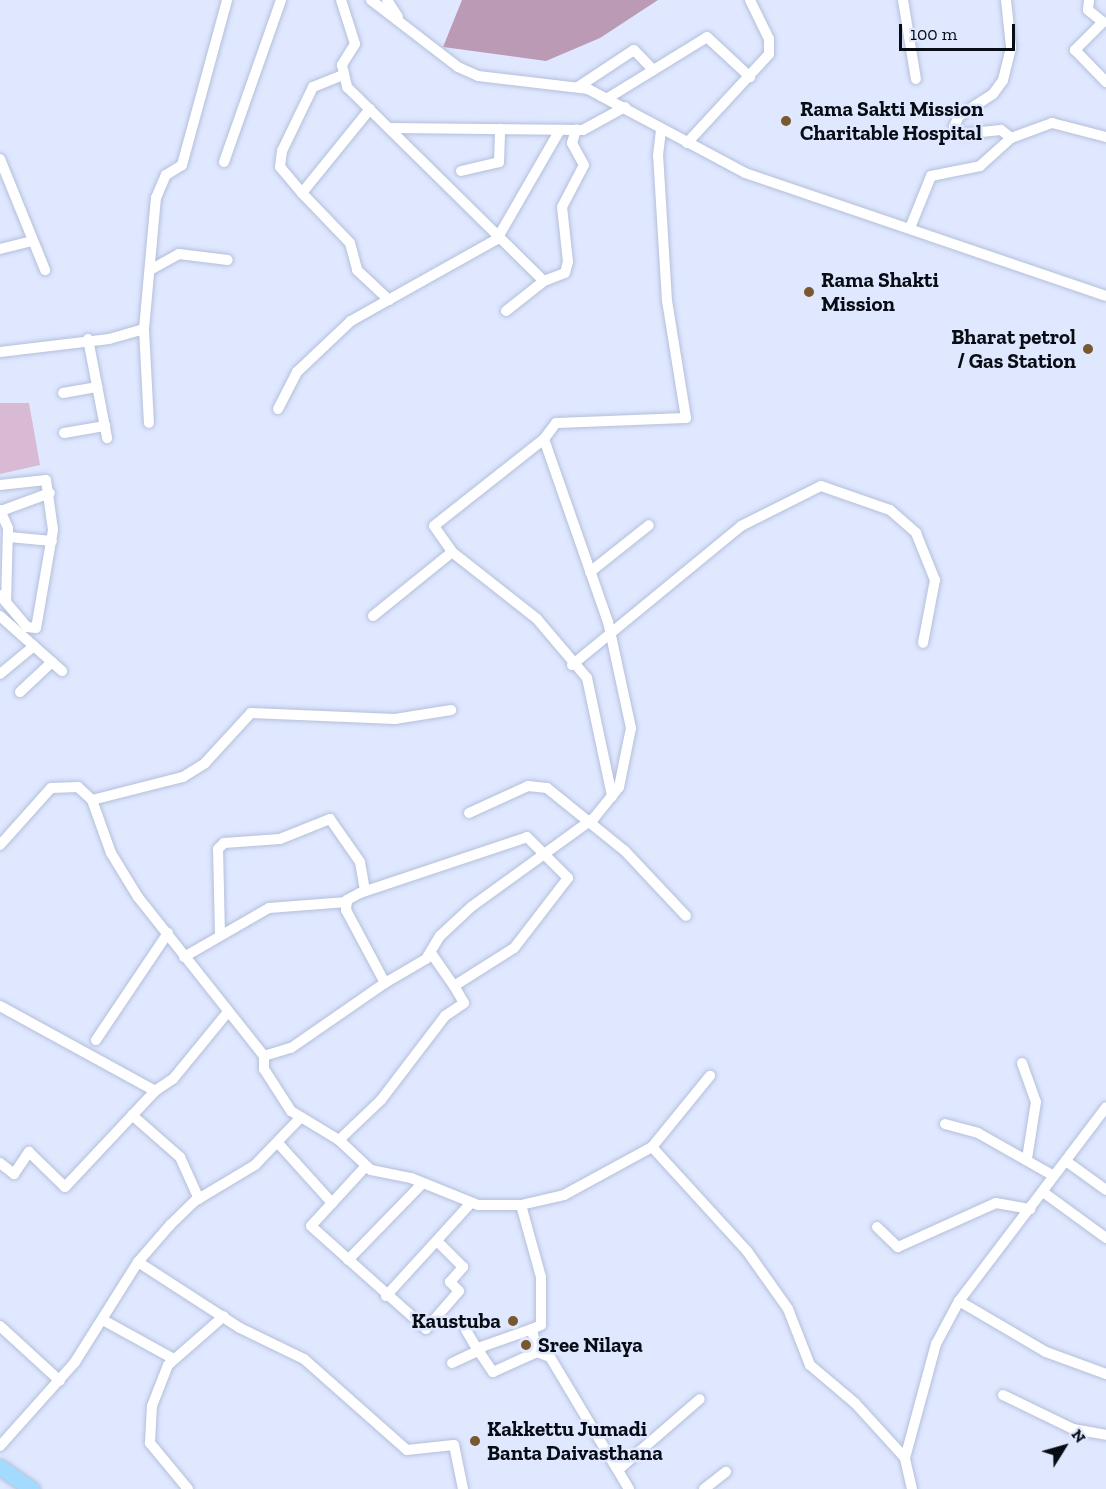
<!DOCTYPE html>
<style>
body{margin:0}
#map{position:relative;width:1106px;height:1489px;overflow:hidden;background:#dfe8ff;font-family:"Zilla Slab",serif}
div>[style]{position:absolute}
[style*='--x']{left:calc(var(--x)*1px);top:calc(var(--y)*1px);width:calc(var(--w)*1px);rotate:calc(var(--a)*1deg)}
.green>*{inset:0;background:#d9bad4}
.forest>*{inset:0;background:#ba9ab5}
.roads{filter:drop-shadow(0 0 2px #b4bfda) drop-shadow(0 0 2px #b4bfda)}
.minor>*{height:10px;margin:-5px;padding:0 5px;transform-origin:5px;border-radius:5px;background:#fff}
.highway>*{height:15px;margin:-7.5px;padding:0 7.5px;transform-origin:7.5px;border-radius:7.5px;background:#a2dbfd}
.dots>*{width:16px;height:16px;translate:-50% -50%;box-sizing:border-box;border:3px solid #dfe8ff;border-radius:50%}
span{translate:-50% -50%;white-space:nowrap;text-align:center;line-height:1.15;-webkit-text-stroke:5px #dfe8ff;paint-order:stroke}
.poi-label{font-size:21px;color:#080c15;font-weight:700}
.left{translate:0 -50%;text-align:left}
.right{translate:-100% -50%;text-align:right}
.north{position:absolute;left:1034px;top:1417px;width:60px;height:60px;-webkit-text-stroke:4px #dfe8ff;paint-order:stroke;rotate:53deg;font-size:16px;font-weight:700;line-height:24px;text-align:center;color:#080c15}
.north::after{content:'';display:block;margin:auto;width:21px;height:27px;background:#080c15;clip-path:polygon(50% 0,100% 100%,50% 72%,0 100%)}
.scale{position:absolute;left:899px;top:24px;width:116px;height:27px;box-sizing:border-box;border:3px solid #080c15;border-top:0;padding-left:8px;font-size:18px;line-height:21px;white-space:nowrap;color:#080c15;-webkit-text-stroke:4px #dfe8ff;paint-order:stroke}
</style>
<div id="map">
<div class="green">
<div style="clip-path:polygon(0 403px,29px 403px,40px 465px,0 474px)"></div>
</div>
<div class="forest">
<div style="clip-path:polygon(462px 0,658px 0,600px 38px,546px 61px,443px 47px)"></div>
</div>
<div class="roads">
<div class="minor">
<div style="--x:341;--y:0;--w:46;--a:72.3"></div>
<div style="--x:355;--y:44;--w:25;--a:122"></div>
<div style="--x:342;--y:65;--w:23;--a:77"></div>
<div style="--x:347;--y:87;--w:276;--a:44.6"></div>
<div style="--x:371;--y:0;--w:110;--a:37.6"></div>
<div style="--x:458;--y:67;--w:22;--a:24"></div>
<div style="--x:478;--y:76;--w:111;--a:6.7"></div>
<div style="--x:588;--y:89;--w:178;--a:28.1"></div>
<div style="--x:745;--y:173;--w:381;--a:18.8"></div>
<div style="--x:387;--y:0;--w:20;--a:57"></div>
<div style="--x:903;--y:0;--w:80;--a:80.7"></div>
<div style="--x:1089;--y:0;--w:10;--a:96"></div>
<div style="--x:1088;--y:10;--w:19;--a:39"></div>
<div style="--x:1103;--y:22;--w:40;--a:135"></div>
<div style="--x:1075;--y:50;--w:45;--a:45.9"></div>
<div style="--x:578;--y:87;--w:67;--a:-33.5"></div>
<div style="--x:634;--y:50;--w:28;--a:46"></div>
<div style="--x:608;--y:98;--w:116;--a:-31.6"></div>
<div style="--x:707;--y:37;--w:59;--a:42.9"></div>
<div style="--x:370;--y:109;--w:108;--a:129"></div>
<div style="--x:302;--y:193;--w:69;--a:46.2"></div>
<div style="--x:350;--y:243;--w:28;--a:75"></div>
<div style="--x:357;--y:270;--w:44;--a:43.2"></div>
<div style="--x:389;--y:128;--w:194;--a:0.6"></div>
<div style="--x:583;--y:130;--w:48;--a:-28.7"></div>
<div style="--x:1011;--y:138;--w:44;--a:-20.1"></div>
<div style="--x:1052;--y:123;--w:56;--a:14.5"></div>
<div style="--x:687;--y:143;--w:121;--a:-47.3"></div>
<div style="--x:769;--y:54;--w:15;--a:-90"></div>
<div style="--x:769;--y:39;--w:43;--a:-116"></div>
<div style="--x:0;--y:159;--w:120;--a:67.9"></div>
<div style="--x:224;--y:162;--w:172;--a:-70.6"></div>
<div style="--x:461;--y:171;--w:39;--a:-13"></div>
<div style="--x:499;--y:162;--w:33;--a:-88"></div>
<div style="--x:302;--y:193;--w:34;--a:-130"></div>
<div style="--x:280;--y:167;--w:16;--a:-83"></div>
<div style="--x:282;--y:151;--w:71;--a:-64.2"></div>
<div style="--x:313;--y:87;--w:32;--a:-22"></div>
<div style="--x:910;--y:228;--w:56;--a:-68"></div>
<div style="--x:931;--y:176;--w:50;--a:-11.5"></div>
<div style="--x:980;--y:166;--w:42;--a:-42.1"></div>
<div style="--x:1011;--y:138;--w:13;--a:-141"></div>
<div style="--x:1001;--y:130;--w:40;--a:174.3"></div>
<div style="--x:961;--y:134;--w:10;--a:-135"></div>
<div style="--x:954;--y:127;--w:12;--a:-66"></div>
<div style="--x:959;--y:116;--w:40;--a:-32.9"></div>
<div style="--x:993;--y:94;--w:17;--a:-54"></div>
<div style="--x:1003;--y:80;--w:34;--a:-76"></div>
<div style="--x:1011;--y:47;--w:47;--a:-96.1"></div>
<div style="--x:0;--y:249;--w:30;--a:-14"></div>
<div style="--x:152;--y:269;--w:31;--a:-29"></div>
<div style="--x:179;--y:254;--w:49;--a:7"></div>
<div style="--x:506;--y:311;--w:48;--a:-38.3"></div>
<div style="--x:544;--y:281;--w:22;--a:-21"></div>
<div style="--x:565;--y:273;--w:11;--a:-75"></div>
<div style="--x:568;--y:262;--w:55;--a:-96.2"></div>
<div style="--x:562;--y:207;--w:47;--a:-62.4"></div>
<div style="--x:584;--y:165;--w:25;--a:-119"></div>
<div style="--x:572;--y:143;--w:14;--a:-73"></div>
<div style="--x:144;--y:329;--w:94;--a:87"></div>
<div style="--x:88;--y:339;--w:101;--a:79.1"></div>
<div style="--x:0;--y:352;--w:110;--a:-6.8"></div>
<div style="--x:109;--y:339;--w:36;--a:-16"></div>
<div style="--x:144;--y:329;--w:132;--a:-84.8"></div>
<div style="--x:156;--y:198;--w:25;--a:-67"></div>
<div style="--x:166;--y:175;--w:19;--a:-32"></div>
<div style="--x:182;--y:165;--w:171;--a:-74.7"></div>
<div style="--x:63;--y:393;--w:35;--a:-10"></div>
<div style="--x:278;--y:409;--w:42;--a:-62.8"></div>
<div style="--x:297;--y:372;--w:74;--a:-43.4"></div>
<div style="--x:351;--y:321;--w:167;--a:-29.3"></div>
<div style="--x:497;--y:239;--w:126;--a:-60"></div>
<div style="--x:64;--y:433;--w:42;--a:-9.7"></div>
<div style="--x:544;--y:439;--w:140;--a:141.7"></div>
<div style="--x:434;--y:526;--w:32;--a:55"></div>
<div style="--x:452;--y:552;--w:108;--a:38.2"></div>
<div style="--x:537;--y:619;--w:77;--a:49.7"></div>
<div style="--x:587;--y:678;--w:121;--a:78"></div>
<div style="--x:0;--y:485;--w:46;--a:-6.2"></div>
<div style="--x:46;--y:480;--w:50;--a:82"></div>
<div style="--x:53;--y:530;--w:99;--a:99.8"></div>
<div style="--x:36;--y:628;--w:9;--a:-174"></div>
<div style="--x:27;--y:627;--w:42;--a:-130.2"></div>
<div style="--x:0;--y:510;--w:20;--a:66"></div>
<div style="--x:8;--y:528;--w:74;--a:91.5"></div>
<div style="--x:1;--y:511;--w:52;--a:-20.2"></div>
<div style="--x:9;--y:537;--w:43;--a:5.3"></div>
<div style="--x:590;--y:572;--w:75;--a:-38.5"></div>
<div style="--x:0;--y:616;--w:83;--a:41.6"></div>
<div style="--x:373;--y:616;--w:102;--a:-39"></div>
<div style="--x:572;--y:665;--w:219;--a:-39.4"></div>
<div style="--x:741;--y:526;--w:89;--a:-26.6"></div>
<div style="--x:821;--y:486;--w:73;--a:19.2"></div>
<div style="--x:890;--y:510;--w:35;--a:41"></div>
<div style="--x:916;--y:533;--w:51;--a:68"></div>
<div style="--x:935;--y:580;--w:64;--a:100.8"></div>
<div style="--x:0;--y:674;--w:44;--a:-39.5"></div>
<div style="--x:20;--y:692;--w:44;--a:-43.2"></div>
<div style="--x:92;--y:800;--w:94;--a:-14.2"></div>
<div style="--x:183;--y:777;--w:26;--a:-32"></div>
<div style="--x:205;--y:763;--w:68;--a:-47.4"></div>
<div style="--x:251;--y:713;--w:144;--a:2.4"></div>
<div style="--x:395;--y:719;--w:57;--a:-9.1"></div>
<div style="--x:469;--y:813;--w:65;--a:-24.6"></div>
<div style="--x:528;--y:786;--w:19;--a:6"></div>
<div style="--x:547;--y:788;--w:100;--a:38.9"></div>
<div style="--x:625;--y:851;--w:89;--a:46.8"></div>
<div style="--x:0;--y:845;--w:76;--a:-48.2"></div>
<div style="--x:51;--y:788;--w:27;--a:-2"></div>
<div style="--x:78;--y:787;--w:19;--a:43"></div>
<div style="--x:92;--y:800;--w:56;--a:70.3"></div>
<div style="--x:111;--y:853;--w:52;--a:58.5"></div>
<div style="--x:138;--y:897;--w:203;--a:51.6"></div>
<div style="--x:264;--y:1056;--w:28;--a:-17"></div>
<div style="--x:291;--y:1048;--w:114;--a:-34.7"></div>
<div style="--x:385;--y:983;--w:83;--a:-118.1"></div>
<div style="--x:346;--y:910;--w:10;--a:-84"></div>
<div style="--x:347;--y:900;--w:15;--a:-28"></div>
<div style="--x:360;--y:893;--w:176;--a:-18.5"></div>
<div style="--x:527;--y:837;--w:58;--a:45"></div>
<div style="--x:568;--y:878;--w:88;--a:127.6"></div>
<div style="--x:514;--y:948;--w:71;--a:147.7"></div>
<div style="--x:454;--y:986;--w:40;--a:-124.9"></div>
<div style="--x:220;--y:935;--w:86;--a:-91.3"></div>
<div style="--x:218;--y:849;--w:8;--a:-45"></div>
<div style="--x:224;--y:843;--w:56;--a:-4.1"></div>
<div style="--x:280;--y:839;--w:54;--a:-21.8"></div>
<div style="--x:330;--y:819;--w:52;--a:55.1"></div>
<div style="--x:360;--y:862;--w:29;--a:80"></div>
<div style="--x:184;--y:957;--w:98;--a:-30"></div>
<div style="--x:269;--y:908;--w:78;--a:-4.4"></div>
<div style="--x:385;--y:983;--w:48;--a:-30.3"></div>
<div style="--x:426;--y:959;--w:27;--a:-59"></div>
<div style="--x:440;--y:936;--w:42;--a:-43.1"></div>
<div style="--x:471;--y:907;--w:152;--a:-35.9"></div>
<div style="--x:594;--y:818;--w:40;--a:-51"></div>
<div style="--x:619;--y:787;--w:60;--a:-78.5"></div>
<div style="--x:631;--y:728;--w:108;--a:-102.2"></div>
<div style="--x:608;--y:622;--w:194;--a:-109.3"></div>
<div style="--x:544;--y:439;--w:20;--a:-53"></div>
<div style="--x:556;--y:423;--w:130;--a:-2.2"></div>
<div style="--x:686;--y:418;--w:119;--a:-99.2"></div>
<div style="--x:667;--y:301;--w:146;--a:-93.5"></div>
<div style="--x:658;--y:155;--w:26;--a:-83"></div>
<div style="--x:0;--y:1006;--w:177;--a:28.7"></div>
<div style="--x:96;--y:1040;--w:129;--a:-56.1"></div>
<div style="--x:264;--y:1056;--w:13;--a:90"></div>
<div style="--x:264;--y:1069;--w:50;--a:57.3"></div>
<div style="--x:291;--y:1111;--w:56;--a:31.1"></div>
<div style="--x:339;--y:1140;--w:44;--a:43.2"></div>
<div style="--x:371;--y:1170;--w:41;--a:11.3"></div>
<div style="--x:411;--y:1178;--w:72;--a:21.9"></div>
<div style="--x:478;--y:1205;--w:43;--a:0"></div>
<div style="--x:521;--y:1205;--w:44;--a:-13.1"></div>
<div style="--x:564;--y:1195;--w:100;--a:-28.6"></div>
<div style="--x:652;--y:1147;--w:141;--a:47.6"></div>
<div style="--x:747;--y:1251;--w:71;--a:54.7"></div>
<div style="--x:788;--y:1309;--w:60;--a:68.6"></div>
<div style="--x:810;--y:1365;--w:59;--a:40.2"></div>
<div style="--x:855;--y:1403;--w:74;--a:47.7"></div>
<div style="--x:1022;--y:1063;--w:41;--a:70.3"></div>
<div style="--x:1036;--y:1102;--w:58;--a:99"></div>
<div style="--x:132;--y:1115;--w:64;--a:41.2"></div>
<div style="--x:180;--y:1157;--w:46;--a:65.7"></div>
<div style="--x:945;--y:1124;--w:34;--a:15"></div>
<div style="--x:978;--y:1133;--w:87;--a:29.5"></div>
<div style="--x:339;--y:1140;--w:58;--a:-43.6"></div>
<div style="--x:381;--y:1100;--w:106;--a:-52.7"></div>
<div style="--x:445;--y:1016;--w:23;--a:-34"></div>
<div style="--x:464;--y:1003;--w:20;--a:-120"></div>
<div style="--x:278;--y:1143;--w:81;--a:48"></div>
<div style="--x:652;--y:1147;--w:92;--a:-50.8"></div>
<div style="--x:1066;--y:1161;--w:49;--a:35.9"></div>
<div style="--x:0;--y:1163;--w:18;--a:38"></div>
<div style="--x:14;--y:1174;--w:27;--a:-56"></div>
<div style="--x:29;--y:1152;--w:50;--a:44.2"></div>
<div style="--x:65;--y:1187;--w:132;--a:-46.8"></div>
<div style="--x:155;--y:1091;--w:22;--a:-34"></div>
<div style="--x:173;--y:1079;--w:85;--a:-50.7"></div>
<div style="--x:366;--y:1166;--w:81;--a:132.5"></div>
<div style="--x:311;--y:1226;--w:154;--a:41.8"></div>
<div style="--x:426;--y:1329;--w:50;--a:-49"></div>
<div style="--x:459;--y:1291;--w:13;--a:-135"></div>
<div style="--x:450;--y:1282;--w:20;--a:-49"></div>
<div style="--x:463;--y:1267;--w:35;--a:-135"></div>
<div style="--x:1043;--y:1192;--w:78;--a:36.1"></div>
<div style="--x:521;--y:1205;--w:75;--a:74.5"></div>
<div style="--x:541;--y:1277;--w:48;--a:90"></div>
<div style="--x:541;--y:1325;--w:10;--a:156"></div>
<div style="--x:532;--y:1329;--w:24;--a:78"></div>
<div style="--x:537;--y:1352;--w:14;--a:21"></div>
<div style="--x:550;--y:1357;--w:154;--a:59.1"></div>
<div style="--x:877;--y:1227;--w:29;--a:44"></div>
<div style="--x:898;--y:1247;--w:107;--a:-24.2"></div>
<div style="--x:996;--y:1203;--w:35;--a:10"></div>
<div style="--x:348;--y:1260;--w:107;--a:-45.8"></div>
<div style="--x:138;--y:1262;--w:121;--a:32.9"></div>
<div style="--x:240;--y:1328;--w:71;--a:25.8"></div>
<div style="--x:304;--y:1359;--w:137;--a:41.5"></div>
<div style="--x:407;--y:1450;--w:47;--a:-6.1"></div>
<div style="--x:454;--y:1445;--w:45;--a:78.4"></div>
<div style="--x:386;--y:1296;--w:126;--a:-47.6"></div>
<div style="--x:959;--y:1301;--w:101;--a:30.4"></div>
<div style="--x:1046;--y:1352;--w:64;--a:20.1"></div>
<div style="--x:103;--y:1320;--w:81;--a:28.8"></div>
<div style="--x:0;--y:1326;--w:81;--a:42.5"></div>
<div style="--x:532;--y:1329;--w:54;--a:160.6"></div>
<div style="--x:481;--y:1347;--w:6;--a:99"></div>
<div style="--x:480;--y:1353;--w:23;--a:56"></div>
<div style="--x:493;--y:1372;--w:48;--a:-24.4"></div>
<div style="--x:466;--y:1330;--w:22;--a:60"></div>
<div style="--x:452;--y:1363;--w:31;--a:-25"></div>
<div style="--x:1003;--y:1395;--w:78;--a:25.9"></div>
<div style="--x:1073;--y:1429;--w:34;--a:10"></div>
<div style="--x:0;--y:1446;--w:113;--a:-48.2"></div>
<div style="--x:75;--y:1362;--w:118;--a:-57.8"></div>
<div style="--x:138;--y:1262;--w:49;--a:-49.1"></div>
<div style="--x:170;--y:1225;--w:35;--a:-44"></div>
<div style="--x:195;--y:1201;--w:70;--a:-31"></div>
<div style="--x:255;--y:1165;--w:66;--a:-46.2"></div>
<div style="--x:618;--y:1470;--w:108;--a:-40.9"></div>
<div style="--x:188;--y:1489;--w:60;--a:-129.6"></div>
<div style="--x:150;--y:1443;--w:37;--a:-87"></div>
<div style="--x:152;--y:1406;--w:44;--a:-68.7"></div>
<div style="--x:168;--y:1365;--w:74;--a:-41.2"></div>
<div style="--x:704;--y:1489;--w:28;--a:-38"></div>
<div style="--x:912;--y:1489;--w:32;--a:-103"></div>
<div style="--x:905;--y:1458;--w:118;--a:-74.8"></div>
<div style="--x:936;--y:1344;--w:49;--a:-61.9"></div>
<div style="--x:959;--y:1301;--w:243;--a:-52.8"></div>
</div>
<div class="highway">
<div style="--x:0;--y:1467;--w:39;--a:35"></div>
</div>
</div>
<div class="dots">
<div style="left:786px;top:121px;background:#79572f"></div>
<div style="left:809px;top:292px;background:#79572f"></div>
<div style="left:1088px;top:349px;background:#79572f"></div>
<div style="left:513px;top:1321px;background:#79572f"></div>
<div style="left:526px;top:1345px;background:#79572f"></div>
<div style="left:475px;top:1441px;background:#79572f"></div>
</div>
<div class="poi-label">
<span class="left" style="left:800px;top:121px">Rama Sakti Mission<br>Charitable Hospital</span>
<span class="left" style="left:821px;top:292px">Rama Shakti<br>Mission</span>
<span class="right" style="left:1076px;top:349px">Bharat petrol<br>/ Gas Station</span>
<span class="right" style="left:501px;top:1321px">Kaustuba</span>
<span class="left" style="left:538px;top:1345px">Sree Nilaya</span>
<span class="left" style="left:487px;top:1441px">Kakkettu Jumadi<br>Banta Daivasthana</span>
</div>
<div class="north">N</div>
<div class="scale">100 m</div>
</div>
